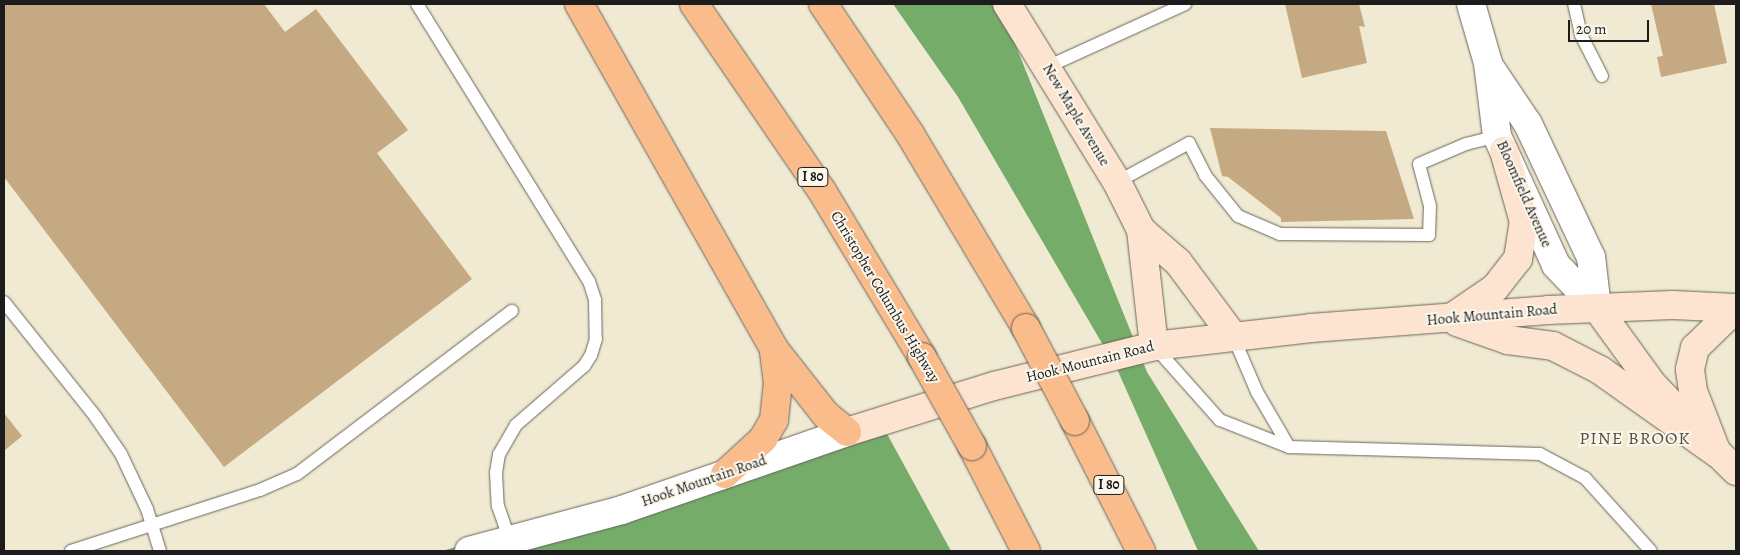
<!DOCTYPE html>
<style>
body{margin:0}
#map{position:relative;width:1740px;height:555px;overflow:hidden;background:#f1ead2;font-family:Alegreya,serif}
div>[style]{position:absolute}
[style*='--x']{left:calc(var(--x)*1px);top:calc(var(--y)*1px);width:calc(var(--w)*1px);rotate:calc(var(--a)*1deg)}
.forest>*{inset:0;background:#76ac6a}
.building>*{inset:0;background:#c5a982}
.roads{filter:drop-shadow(0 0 1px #67645c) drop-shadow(0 0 1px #67645c)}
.service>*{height:12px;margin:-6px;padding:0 6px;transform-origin:6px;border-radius:6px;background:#fff}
.tertiary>*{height:28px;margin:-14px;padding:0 14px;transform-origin:14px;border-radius:14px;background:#fff}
.secondary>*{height:28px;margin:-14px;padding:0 14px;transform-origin:14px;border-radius:14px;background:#fde4d0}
.motorway>*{height:28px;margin:-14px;padding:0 14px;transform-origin:14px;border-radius:14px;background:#f9bc8a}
.bridges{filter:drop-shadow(0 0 1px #67645c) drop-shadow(0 0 1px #67645c)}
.motorway-bridge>*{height:28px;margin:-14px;padding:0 14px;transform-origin:14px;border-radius:14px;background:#f9bc8a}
span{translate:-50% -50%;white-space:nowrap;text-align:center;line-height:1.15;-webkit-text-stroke:4px #fbf7ec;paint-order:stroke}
.shield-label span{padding:1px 4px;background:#fbf7ec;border:1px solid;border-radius:4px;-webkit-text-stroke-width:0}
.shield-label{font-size:14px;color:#1c1c1c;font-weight:700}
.street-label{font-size:15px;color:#1c1c1c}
.quarter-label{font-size:18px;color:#574d40;letter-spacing:1px}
.frame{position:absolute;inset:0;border:5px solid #1c1c1c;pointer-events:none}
.scale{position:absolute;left:1568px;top:20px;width:81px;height:22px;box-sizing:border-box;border:2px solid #1c1c1c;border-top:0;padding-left:6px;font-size:15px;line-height:18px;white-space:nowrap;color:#1c1c1c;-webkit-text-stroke:4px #fbf7ec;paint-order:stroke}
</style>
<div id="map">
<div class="forest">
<div style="clip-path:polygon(893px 4px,999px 4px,1147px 372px,1259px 551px,1198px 551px,1117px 369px,958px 97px)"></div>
<div style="clip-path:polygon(880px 421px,951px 551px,442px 551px,771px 453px)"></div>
</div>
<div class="building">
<div style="clip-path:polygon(4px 4px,264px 4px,285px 32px,316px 9px,408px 130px,377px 153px,472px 279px,224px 467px,4px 177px)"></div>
<div style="clip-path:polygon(1285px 4px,1359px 4px,1365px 27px,1359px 26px,1367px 63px,1302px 78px)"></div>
<div style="clip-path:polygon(1651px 4px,1714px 4px,1727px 63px,1661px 77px,1657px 57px,1663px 56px)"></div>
<div style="clip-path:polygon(1210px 128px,1386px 131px,1414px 219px,1281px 222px,1281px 218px,1228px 177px,1222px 176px)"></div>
<div style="clip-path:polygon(4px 413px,22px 436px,4px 451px)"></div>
</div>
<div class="roads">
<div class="service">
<div style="--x:417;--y:4;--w:326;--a:58.2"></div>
<div style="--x:589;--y:281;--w:20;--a:72"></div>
<div style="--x:595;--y:300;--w:39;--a:89"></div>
<div style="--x:596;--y:339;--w:17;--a:107"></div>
<div style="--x:591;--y:355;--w:13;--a:122"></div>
<div style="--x:584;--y:366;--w:90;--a:139.1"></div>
<div style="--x:516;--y:425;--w:34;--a:120"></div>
<div style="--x:499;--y:454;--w:19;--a:99"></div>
<div style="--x:496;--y:473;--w:33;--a:87"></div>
<div style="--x:498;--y:506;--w:36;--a:71"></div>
<div style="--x:1574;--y:4;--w:32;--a:77"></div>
<div style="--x:1581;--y:35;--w:46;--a:62.9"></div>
<div style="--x:1047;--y:67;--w:152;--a:-24.5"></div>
<div style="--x:1117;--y:182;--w:82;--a:-28.4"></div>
<div style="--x:1189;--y:143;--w:36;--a:63"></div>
<div style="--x:1205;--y:175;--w:53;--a:51.2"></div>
<div style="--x:1238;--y:216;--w:46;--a:23.2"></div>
<div style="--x:1280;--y:234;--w:149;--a:0.4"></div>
<div style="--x:1429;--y:235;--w:29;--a:-88"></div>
<div style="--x:1430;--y:206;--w:43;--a:-104.7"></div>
<div style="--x:1419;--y:164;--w:51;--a:-23.1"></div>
<div style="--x:1466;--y:144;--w:32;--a:-14"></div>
<div style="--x:4;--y:302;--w:146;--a:51.4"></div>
<div style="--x:95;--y:416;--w:46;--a:55.6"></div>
<div style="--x:121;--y:454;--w:61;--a:64.7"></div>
<div style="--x:147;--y:509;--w:44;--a:72.8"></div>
<div style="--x:1233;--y:336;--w:61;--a:66.8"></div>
<div style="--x:1257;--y:392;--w:64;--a:59.8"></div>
<div style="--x:1154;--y:346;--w:99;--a:48.3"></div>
<div style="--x:1220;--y:420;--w:74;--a:21.4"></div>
<div style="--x:1289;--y:447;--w:251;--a:1.6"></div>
<div style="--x:1540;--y:454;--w:51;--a:28.1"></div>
<div style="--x:1585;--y:478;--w:98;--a:47.9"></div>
<div style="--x:71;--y:551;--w:199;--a:-17.9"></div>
<div style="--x:260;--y:490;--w:40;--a:-23.4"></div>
<div style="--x:297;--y:474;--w:270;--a:-37.2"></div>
</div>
<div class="tertiary">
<div style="--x:1471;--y:4;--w:61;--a:73.9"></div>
<div style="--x:1488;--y:63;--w:74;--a:83"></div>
<div style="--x:1497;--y:136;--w:142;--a:65.4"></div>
<div style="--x:1556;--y:265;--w:59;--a:46.4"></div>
<div style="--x:1491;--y:69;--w:66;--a:56.1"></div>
<div style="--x:1528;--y:124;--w:147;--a:64.7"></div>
<div style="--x:1591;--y:257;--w:51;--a:83.3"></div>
<div style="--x:469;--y:551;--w:158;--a:-15"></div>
<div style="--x:622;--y:510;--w:238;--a:-19.1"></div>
</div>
<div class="secondary">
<div style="--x:1007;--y:4;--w:209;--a:58.3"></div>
<div style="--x:1117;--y:182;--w:54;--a:63.4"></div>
<div style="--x:1141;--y:230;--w:49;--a:40.9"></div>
<div style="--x:1178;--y:262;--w:92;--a:53.4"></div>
<div style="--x:1141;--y:230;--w:117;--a:83.6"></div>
<div style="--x:1597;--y:308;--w:95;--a:54"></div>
<div style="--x:1653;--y:385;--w:36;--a:46"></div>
<div style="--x:1451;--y:318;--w:53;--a:-34.3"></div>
<div style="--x:1495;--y:288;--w:37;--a:-52"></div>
<div style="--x:1518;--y:259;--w:37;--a:-81"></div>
<div style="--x:1524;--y:222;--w:74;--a:-105.7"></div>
<div style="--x:1457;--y:322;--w:54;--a:19.4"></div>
<div style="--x:1508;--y:340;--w:45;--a:7.6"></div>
<div style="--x:1553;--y:346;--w:53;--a:27.1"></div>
<div style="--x:1600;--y:370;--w:143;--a:35.4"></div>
<div style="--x:847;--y:432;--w:154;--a:-17.4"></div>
<div style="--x:994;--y:386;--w:165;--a:-14"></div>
<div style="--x:1154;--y:346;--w:158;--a:-6.5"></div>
<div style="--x:1311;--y:328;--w:238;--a:-4.3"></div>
<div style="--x:1548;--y:310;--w:125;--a:-2.3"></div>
<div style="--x:1673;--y:305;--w:63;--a:2.7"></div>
<div style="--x:1705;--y:440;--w:44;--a:45"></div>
<div style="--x:1717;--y:453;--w:66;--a:-111.2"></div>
<div style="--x:1693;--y:391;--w:22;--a:-98"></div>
<div style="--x:1690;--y:369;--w:22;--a:-77"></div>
<div style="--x:1695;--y:348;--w:57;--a:-44.3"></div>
</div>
<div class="motorway">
<div style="--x:579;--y:4;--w:396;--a:60.5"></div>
<div style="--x:774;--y:349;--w:84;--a:51.8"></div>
<div style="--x:826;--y:415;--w:27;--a:39"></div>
<div style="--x:694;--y:4;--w:227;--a:55.6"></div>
<div style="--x:822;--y:191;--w:194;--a:58.9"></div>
<div style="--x:823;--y:4;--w:156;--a:56.2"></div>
<div style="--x:910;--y:134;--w:226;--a:59.1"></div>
<div style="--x:1075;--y:421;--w:146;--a:63.1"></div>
<div style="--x:972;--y:446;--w:118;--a:62.8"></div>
<div style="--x:725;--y:474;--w:52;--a:-42.6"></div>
<div style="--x:763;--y:439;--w:22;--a:-60"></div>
<div style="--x:774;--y:420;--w:36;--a:-84"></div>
<div style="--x:778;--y:384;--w:35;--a:-97"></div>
</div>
</div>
<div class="bridges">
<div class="motorway-bridge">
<div style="--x:1026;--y:328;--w:105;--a:62.2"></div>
<div style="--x:922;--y:357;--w:102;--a:60.7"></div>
</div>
</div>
<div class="shield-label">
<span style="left:813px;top:177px">I 80</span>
<span style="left:1109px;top:485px">I 80</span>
</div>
<div class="street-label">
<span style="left:1076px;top:115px;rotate:59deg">New Maple Avenue</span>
<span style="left:1524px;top:194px;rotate:66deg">Bloomfield Avenue</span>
<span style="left:885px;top:297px;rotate:59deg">Christopher Columbus Highway</span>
<span style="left:1492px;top:315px;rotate:-5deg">Hook Mountain Road</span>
<span style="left:1090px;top:362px;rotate:-14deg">Hook Mountain Road</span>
<span style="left:704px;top:481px;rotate:-19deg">Hook Mountain Road</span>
</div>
<div class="quarter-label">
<span style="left:1635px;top:438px">PINE BROOK</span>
</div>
<div class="frame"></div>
<div class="scale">20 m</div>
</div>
